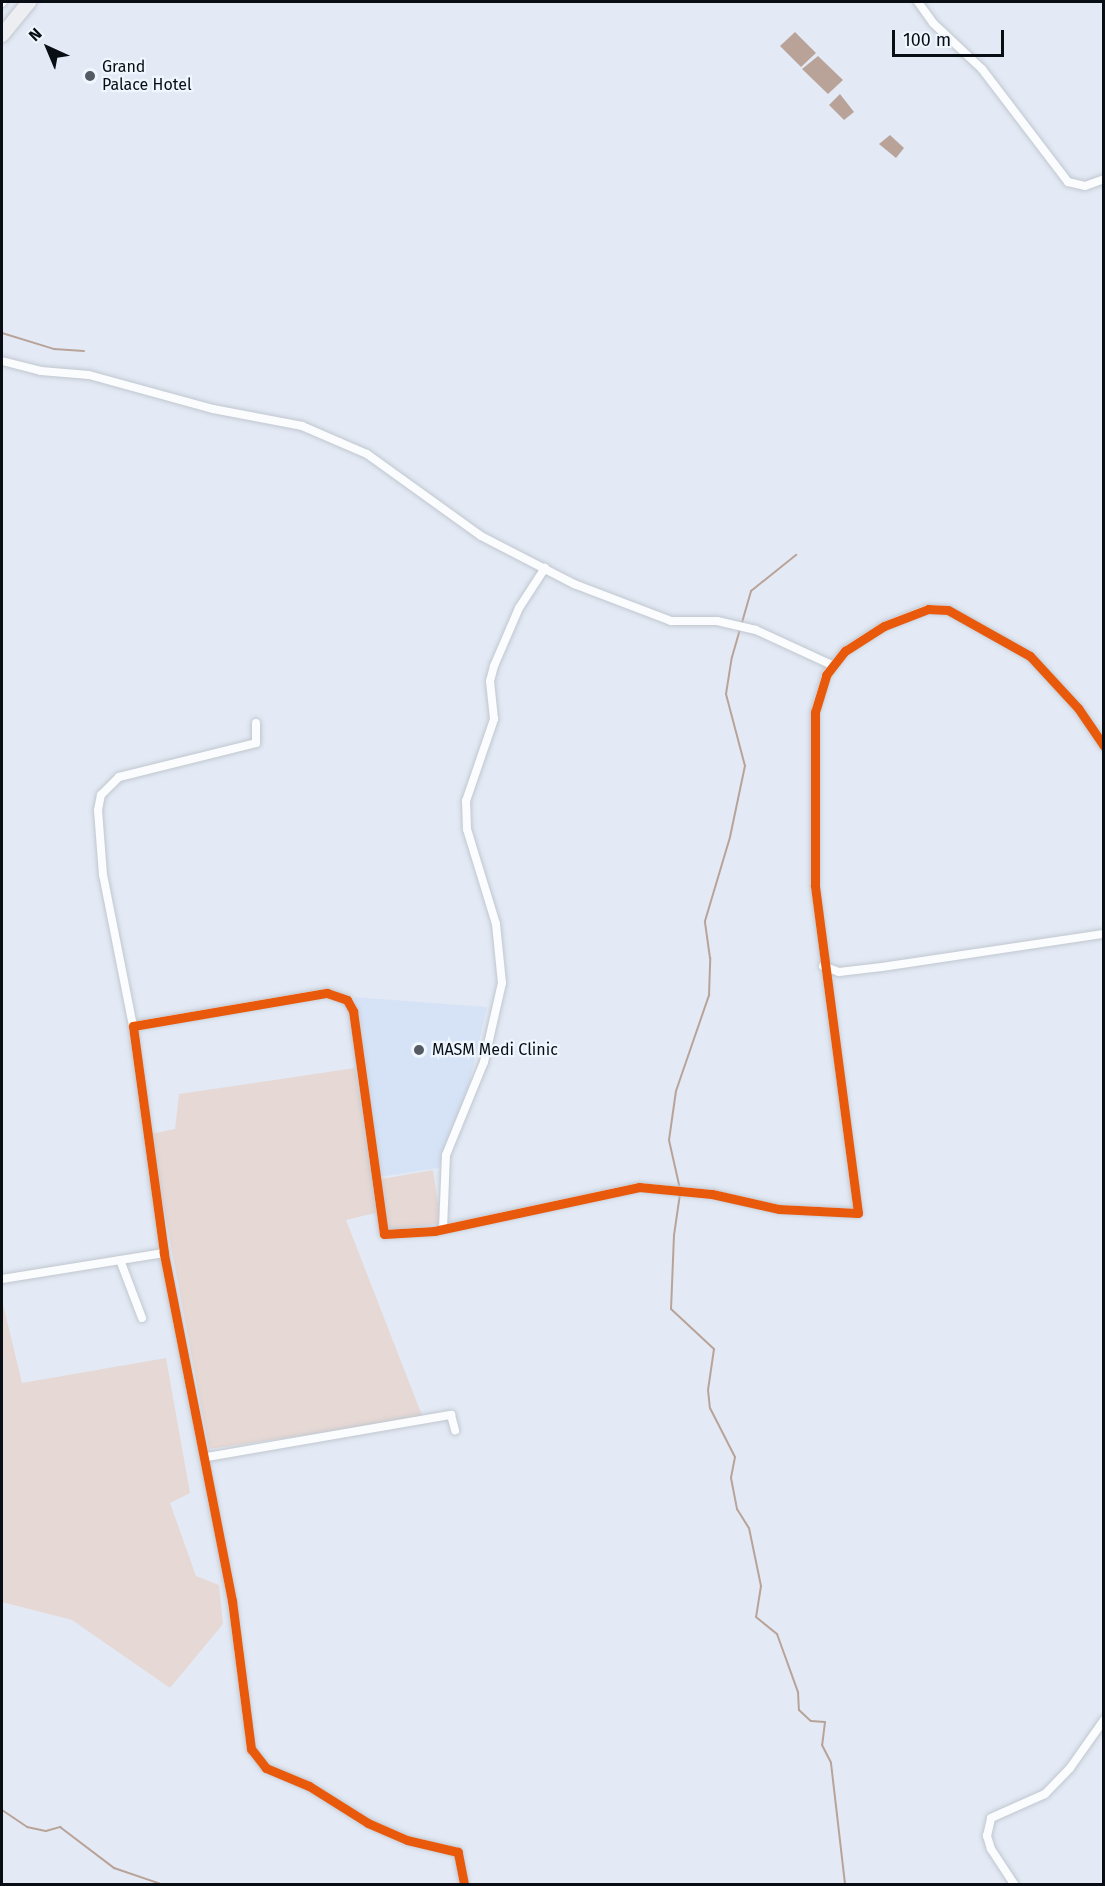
<!DOCTYPE html>
<style>
body{margin:0}
#map{position:relative;width:1105px;height:1886px;overflow:hidden;background:#e3eaf5;font-family:"Fira Sans",sans-serif}
div>[style]{position:absolute}
[style*='--x']{left:calc(var(--x)*1px);top:calc(var(--y)*1px);width:calc(var(--w)*1px);rotate:calc(var(--a)*1deg)}
.built>*{inset:0;background:#d6e3f6}
.green>*{inset:0;background:#e6d8d4}
.water>*{inset:0;background:#b9a399}
.stream>*{height:2px;margin:-1px;padding:0 1px;transform-origin:1px;border-radius:1px;background:#b9a399}
.roads{filter:drop-shadow(0 0 2px #c1c7cf) drop-shadow(0 0 2px #c1c7cf)}
.street>*{height:8px;margin:-4px;padding:0 4px;transform-origin:4px;border-radius:4px;background:#fbfcfe}
.highway>*{height:14px;margin:-7px;padding:0 7px;transform-origin:7px;border-radius:7px;background:#eceef2}
.cycleway>*{height:9px;margin:-4.5px;padding:0 4.5px;transform-origin:4.5px;border-radius:4.5px;background:#e8590c}
.dots>*{width:16px;height:16px;translate:-50% -50%;box-sizing:border-box;border:3px solid #f0f6fe;border-radius:50%}
span{translate:-50% -50%;white-space:nowrap;text-align:center;line-height:1.15;-webkit-text-stroke:4.5px #f0f6fe;paint-order:stroke}
.poi-label{font-size:16px;color:#090e14}
.left{translate:0 -50%;text-align:left}
.frame{position:absolute;inset:0;border:3px solid #090e14;pointer-events:none}
.north{position:absolute;left:18px;top:18px;width:60px;height:60px;-webkit-text-stroke:4px #f0f6fe;paint-order:stroke;rotate:316deg;font-size:16px;font-weight:700;line-height:24px;text-align:center;color:#090e14}
.north::after{content:'';display:block;margin:auto;width:21px;height:27px;background:#090e14;clip-path:polygon(50% 0,100% 100%,50% 72%,0 100%)}
.scale{position:absolute;left:892px;top:30px;width:112px;height:27px;box-sizing:border-box;border:3px solid #090e14;border-top:0;padding-left:8px;font-size:18px;line-height:21px;white-space:nowrap;color:#090e14;-webkit-text-stroke:4px #f0f6fe;paint-order:stroke}
</style>
<div id="map">
<div class="built">
<div style="clip-path:polygon(354px 997px,487px 1007px,467px 1092px,439px 1168px,380px 1177px)"></div>
</div>
<div class="green">
<div style="clip-path:polygon(355px 1068px,379px 1212px,346px 1220px,423px 1418px,209px 1449px,150px 1134px,175px 1129px,179px 1094px)"></div>
<div style="clip-path:polygon(433px 1170px,441px 1223px,389px 1231px,381px 1179px)"></div>
<div style="clip-path:polygon(2px 1300px,22px 1383px,166px 1358px,190px 1493px,170px 1503px,196px 1576px,219px 1585px,223px 1624px,170px 1688px,72px 1620px,2px 1602px)"></div>
</div>
<div class="water">
<div style="clip-path:polygon(795px 32px,816px 53px,801px 67px,780px 46px)"></div>
<div style="clip-path:polygon(818px 56px,843px 80px,828px 94px,802px 69px)"></div>
<div style="clip-path:polygon(840px 94px,854px 112px,844px 120px,829px 105px)"></div>
<div style="clip-path:polygon(890px 135px,904px 148px,896px 158px,879px 144px)"></div>
</div>
<div class="stream">
<div style="--x:2;--y:333;--w:54;--a:17.1"></div>
<div style="--x:54;--y:349;--w:30;--a:4"></div>
<div style="--x:680;--y:1189;--w:50;--a:-102.7"></div>
<div style="--x:669;--y:1140;--w:49;--a:-81.9"></div>
<div style="--x:676;--y:1091;--w:102;--a:-71"></div>
<div style="--x:709;--y:995;--w:37;--a:-88"></div>
<div style="--x:710;--y:958;--w:37;--a:-98"></div>
<div style="--x:705;--y:921;--w:88;--a:-73.4"></div>
<div style="--x:730;--y:837;--w:73;--a:-78.1"></div>
<div style="--x:745;--y:766;--w:74;--a:-104.8"></div>
<div style="--x:726;--y:694;--w:37;--a:-81"></div>
<div style="--x:732;--y:657;--w:69;--a:-73.9"></div>
<div style="--x:751;--y:591;--w:58;--a:-38.7"></div>
<div style="--x:680;--y:1194;--w:41;--a:98.3"></div>
<div style="--x:674;--y:1235;--w:74;--a:92.3"></div>
<div style="--x:671;--y:1309;--w:59;--a:42.9"></div>
<div style="--x:714;--y:1349;--w:41;--a:98.3"></div>
<div style="--x:708;--y:1390;--w:18;--a:84"></div>
<div style="--x:710;--y:1408;--w:55;--a:63"></div>
<div style="--x:735;--y:1457;--w:21;--a:101"></div>
<div style="--x:731;--y:1478;--w:32;--a:79"></div>
<div style="--x:737;--y:1509;--w:22;--a:58"></div>
<div style="--x:749;--y:1528;--w:59;--a:78.3"></div>
<div style="--x:761;--y:1586;--w:31;--a:99"></div>
<div style="--x:756;--y:1617;--w:27;--a:39"></div>
<div style="--x:777;--y:1634;--w:62;--a:70.1"></div>
<div style="--x:798;--y:1692;--w:18;--a:87"></div>
<div style="--x:799;--y:1710;--w:16;--a:43"></div>
<div style="--x:811;--y:1721;--w:14;--a:4"></div>
<div style="--x:825;--y:1722;--w:23;--a:97"></div>
<div style="--x:822;--y:1745;--w:20;--a:63"></div>
<div style="--x:831;--y:1763;--w:122;--a:83.4"></div>
<div style="--x:2;--y:1810;--w:30;--a:34"></div>
<div style="--x:27;--y:1827;--w:19;--a:12"></div>
<div style="--x:46;--y:1831;--w:15;--a:-16"></div>
<div style="--x:60;--y:1827;--w:68;--a:37.2"></div>
<div style="--x:114;--y:1868;--w:50;--a:18.8"></div>
</div>
<div class="roads">
<div class="street">
<div style="--x:918;--y:2;--w:26;--a:54"></div>
<div style="--x:933;--y:23;--w:67;--a:43.2"></div>
<div style="--x:982;--y:69;--w:142;--a:52.7"></div>
<div style="--x:1068;--y:182;--w:17;--a:13"></div>
<div style="--x:1085;--y:186;--w:20;--a:-20"></div>
<div style="--x:2;--y:3;--w:1;--a:-45"></div>
<div style="--x:2;--y:361;--w:40;--a:14.4"></div>
<div style="--x:41;--y:371;--w:48;--a:4.8"></div>
<div style="--x:89;--y:375;--w:129;--a:15.3"></div>
<div style="--x:213;--y:409;--w:91;--a:10.8"></div>
<div style="--x:302;--y:426;--w:71;--a:23.3"></div>
<div style="--x:367;--y:454;--w:140;--a:35.7"></div>
<div style="--x:481;--y:536;--w:105;--a:27.3"></div>
<div style="--x:574;--y:584;--w:104;--a:20.9"></div>
<div style="--x:671;--y:621;--w:46;--a:0"></div>
<div style="--x:717;--y:621;--w:40;--a:13"></div>
<div style="--x:756;--y:630;--w:84;--a:24.7"></div>
<div style="--x:823;--y:966;--w:17;--a:21"></div>
<div style="--x:839;--y:972;--w:43;--a:-6.6"></div>
<div style="--x:882;--y:967;--w:224;--a:-8.5"></div>
<div style="--x:133;--y:1026;--w:154;--a:-101.2"></div>
<div style="--x:103;--y:875;--w:65;--a:-94.4"></div>
<div style="--x:98;--y:810;--w:15;--a:-79"></div>
<div style="--x:101;--y:795;--w:25;--a:-45"></div>
<div style="--x:119;--y:777;--w:141;--a:-13.9"></div>
<div style="--x:256;--y:743;--w:20;--a:-90"></div>
<div style="--x:443;--y:1229;--w:74;--a:-87.7"></div>
<div style="--x:446;--y:1155;--w:100;--a:-67.8"></div>
<div style="--x:484;--y:1062;--w:81;--a:-77.2"></div>
<div style="--x:502;--y:983;--w:59;--a:-95.8"></div>
<div style="--x:496;--y:924;--w:99;--a:-107"></div>
<div style="--x:467;--y:829;--w:28;--a:-92"></div>
<div style="--x:466;--y:801;--w:87;--a:-71.1"></div>
<div style="--x:494;--y:719;--w:38;--a:-96"></div>
<div style="--x:490;--y:681;--w:16;--a:-75"></div>
<div style="--x:494;--y:666;--w:63;--a:-66.7"></div>
<div style="--x:519;--y:608;--w:48;--a:-57"></div>
<div style="--x:120;--y:1260;--w:62;--a:69.2"></div>
<div style="--x:2;--y:1279;--w:164;--a:-9.1"></div>
<div style="--x:207;--y:1457;--w:248;--a:-9.8"></div>
<div style="--x:451;--y:1415;--w:16;--a:75"></div>
<div style="--x:464;--y:1884;--w:33;--a:-101"></div>
<div style="--x:458;--y:1852;--w:52;--a:-166.8"></div>
<div style="--x:407;--y:1840;--w:43;--a:-156.4"></div>
<div style="--x:368;--y:1823;--w:70;--a:-147.9"></div>
<div style="--x:309;--y:1786;--w:47;--a:-157.3"></div>
<div style="--x:266;--y:1768;--w:24;--a:-128"></div>
<div style="--x:251;--y:1749;--w:149;--a:-97.3"></div>
<div style="--x:232;--y:1601;--w:355;--a:-101.1"></div>
<div style="--x:164;--y:1253;--w:229;--a:-97.8"></div>
<div style="--x:133;--y:1026;--w:197;--a:-9.7"></div>
<div style="--x:327;--y:993;--w:21;--a:19"></div>
<div style="--x:347;--y:1000;--w:13;--a:61"></div>
<div style="--x:353;--y:1011;--w:225;--a:82.1"></div>
<div style="--x:384;--y:1234;--w:50;--a:-3.4"></div>
<div style="--x:434;--y:1231;--w:210;--a:-12.1"></div>
<div style="--x:639;--y:1187;--w:73;--a:5.5"></div>
<div style="--x:712;--y:1194;--w:69;--a:12.6"></div>
<div style="--x:779;--y:1209;--w:79;--a:2.9"></div>
<div style="--x:858;--y:1213;--w:331;--a:-97.5"></div>
<div style="--x:815;--y:885;--w:173;--a:-90"></div>
<div style="--x:815;--y:712;--w:39;--a:-73"></div>
<div style="--x:826;--y:675;--w:31;--a:-52"></div>
<div style="--x:845;--y:651;--w:46;--a:-32.7"></div>
<div style="--x:884;--y:626;--w:47;--a:-21.1"></div>
<div style="--x:928;--y:609;--w:20;--a:3"></div>
<div style="--x:948;--y:610;--w:94;--a:29.3"></div>
<div style="--x:1030;--y:656;--w:71;--a:47.3"></div>
<div style="--x:1078;--y:708;--w:46;--a:55.6"></div>
<div style="--x:1014;--y:1884;--w:42;--a:-123.3"></div>
<div style="--x:991;--y:1849;--w:14;--a:-107"></div>
<div style="--x:987;--y:1836;--w:18;--a:-77"></div>
<div style="--x:991;--y:1818;--w:59;--a:-24"></div>
<div style="--x:1045;--y:1794;--w:36;--a:-46"></div>
<div style="--x:1070;--y:1768;--w:59;--a:-54.7"></div>
</div>
<div class="highway">
<div style="--x:2;--y:35;--w:43;--a:-50.7"></div>
</div>
</div>
<div class="cycleway">
<div style="--x:464;--y:1884;--w:33;--a:-101"></div>
<div style="--x:458;--y:1852;--w:52;--a:-166.8"></div>
<div style="--x:407;--y:1840;--w:43;--a:-156.4"></div>
<div style="--x:368;--y:1823;--w:70;--a:-147.9"></div>
<div style="--x:309;--y:1786;--w:47;--a:-157.3"></div>
<div style="--x:266;--y:1768;--w:24;--a:-128"></div>
<div style="--x:251;--y:1749;--w:149;--a:-97.3"></div>
<div style="--x:232;--y:1601;--w:355;--a:-101.1"></div>
<div style="--x:164;--y:1253;--w:229;--a:-97.8"></div>
<div style="--x:133;--y:1026;--w:197;--a:-9.7"></div>
<div style="--x:327;--y:993;--w:21;--a:19"></div>
<div style="--x:347;--y:1000;--w:13;--a:61"></div>
<div style="--x:353;--y:1011;--w:225;--a:82.1"></div>
<div style="--x:384;--y:1234;--w:50;--a:-3.4"></div>
<div style="--x:434;--y:1231;--w:210;--a:-12.1"></div>
<div style="--x:639;--y:1187;--w:73;--a:5.5"></div>
<div style="--x:712;--y:1194;--w:69;--a:12.6"></div>
<div style="--x:779;--y:1209;--w:79;--a:2.9"></div>
<div style="--x:858;--y:1213;--w:331;--a:-97.5"></div>
<div style="--x:815;--y:885;--w:173;--a:-90"></div>
<div style="--x:815;--y:712;--w:39;--a:-73"></div>
<div style="--x:826;--y:675;--w:31;--a:-52"></div>
<div style="--x:845;--y:651;--w:46;--a:-32.7"></div>
<div style="--x:884;--y:626;--w:47;--a:-21.1"></div>
<div style="--x:928;--y:609;--w:20;--a:3"></div>
<div style="--x:948;--y:610;--w:94;--a:29.3"></div>
<div style="--x:1030;--y:656;--w:71;--a:47.3"></div>
<div style="--x:1078;--y:708;--w:46;--a:55.6"></div>
</div>
<div class="dots">
<div style="left:90px;top:76px;background:#555b63"></div>
<div style="left:419px;top:1050px;background:#555b63"></div>
</div>
<div class="poi-label">
<span class="left" style="left:102px;top:76px">Grand<br>Palace Hotel</span>
<span class="left" style="left:432px;top:1050px">MASM Medi Clinic</span>
</div>
<div class="frame"></div>
<div class="north">N</div>
<div class="scale">100 m</div>
</div>
